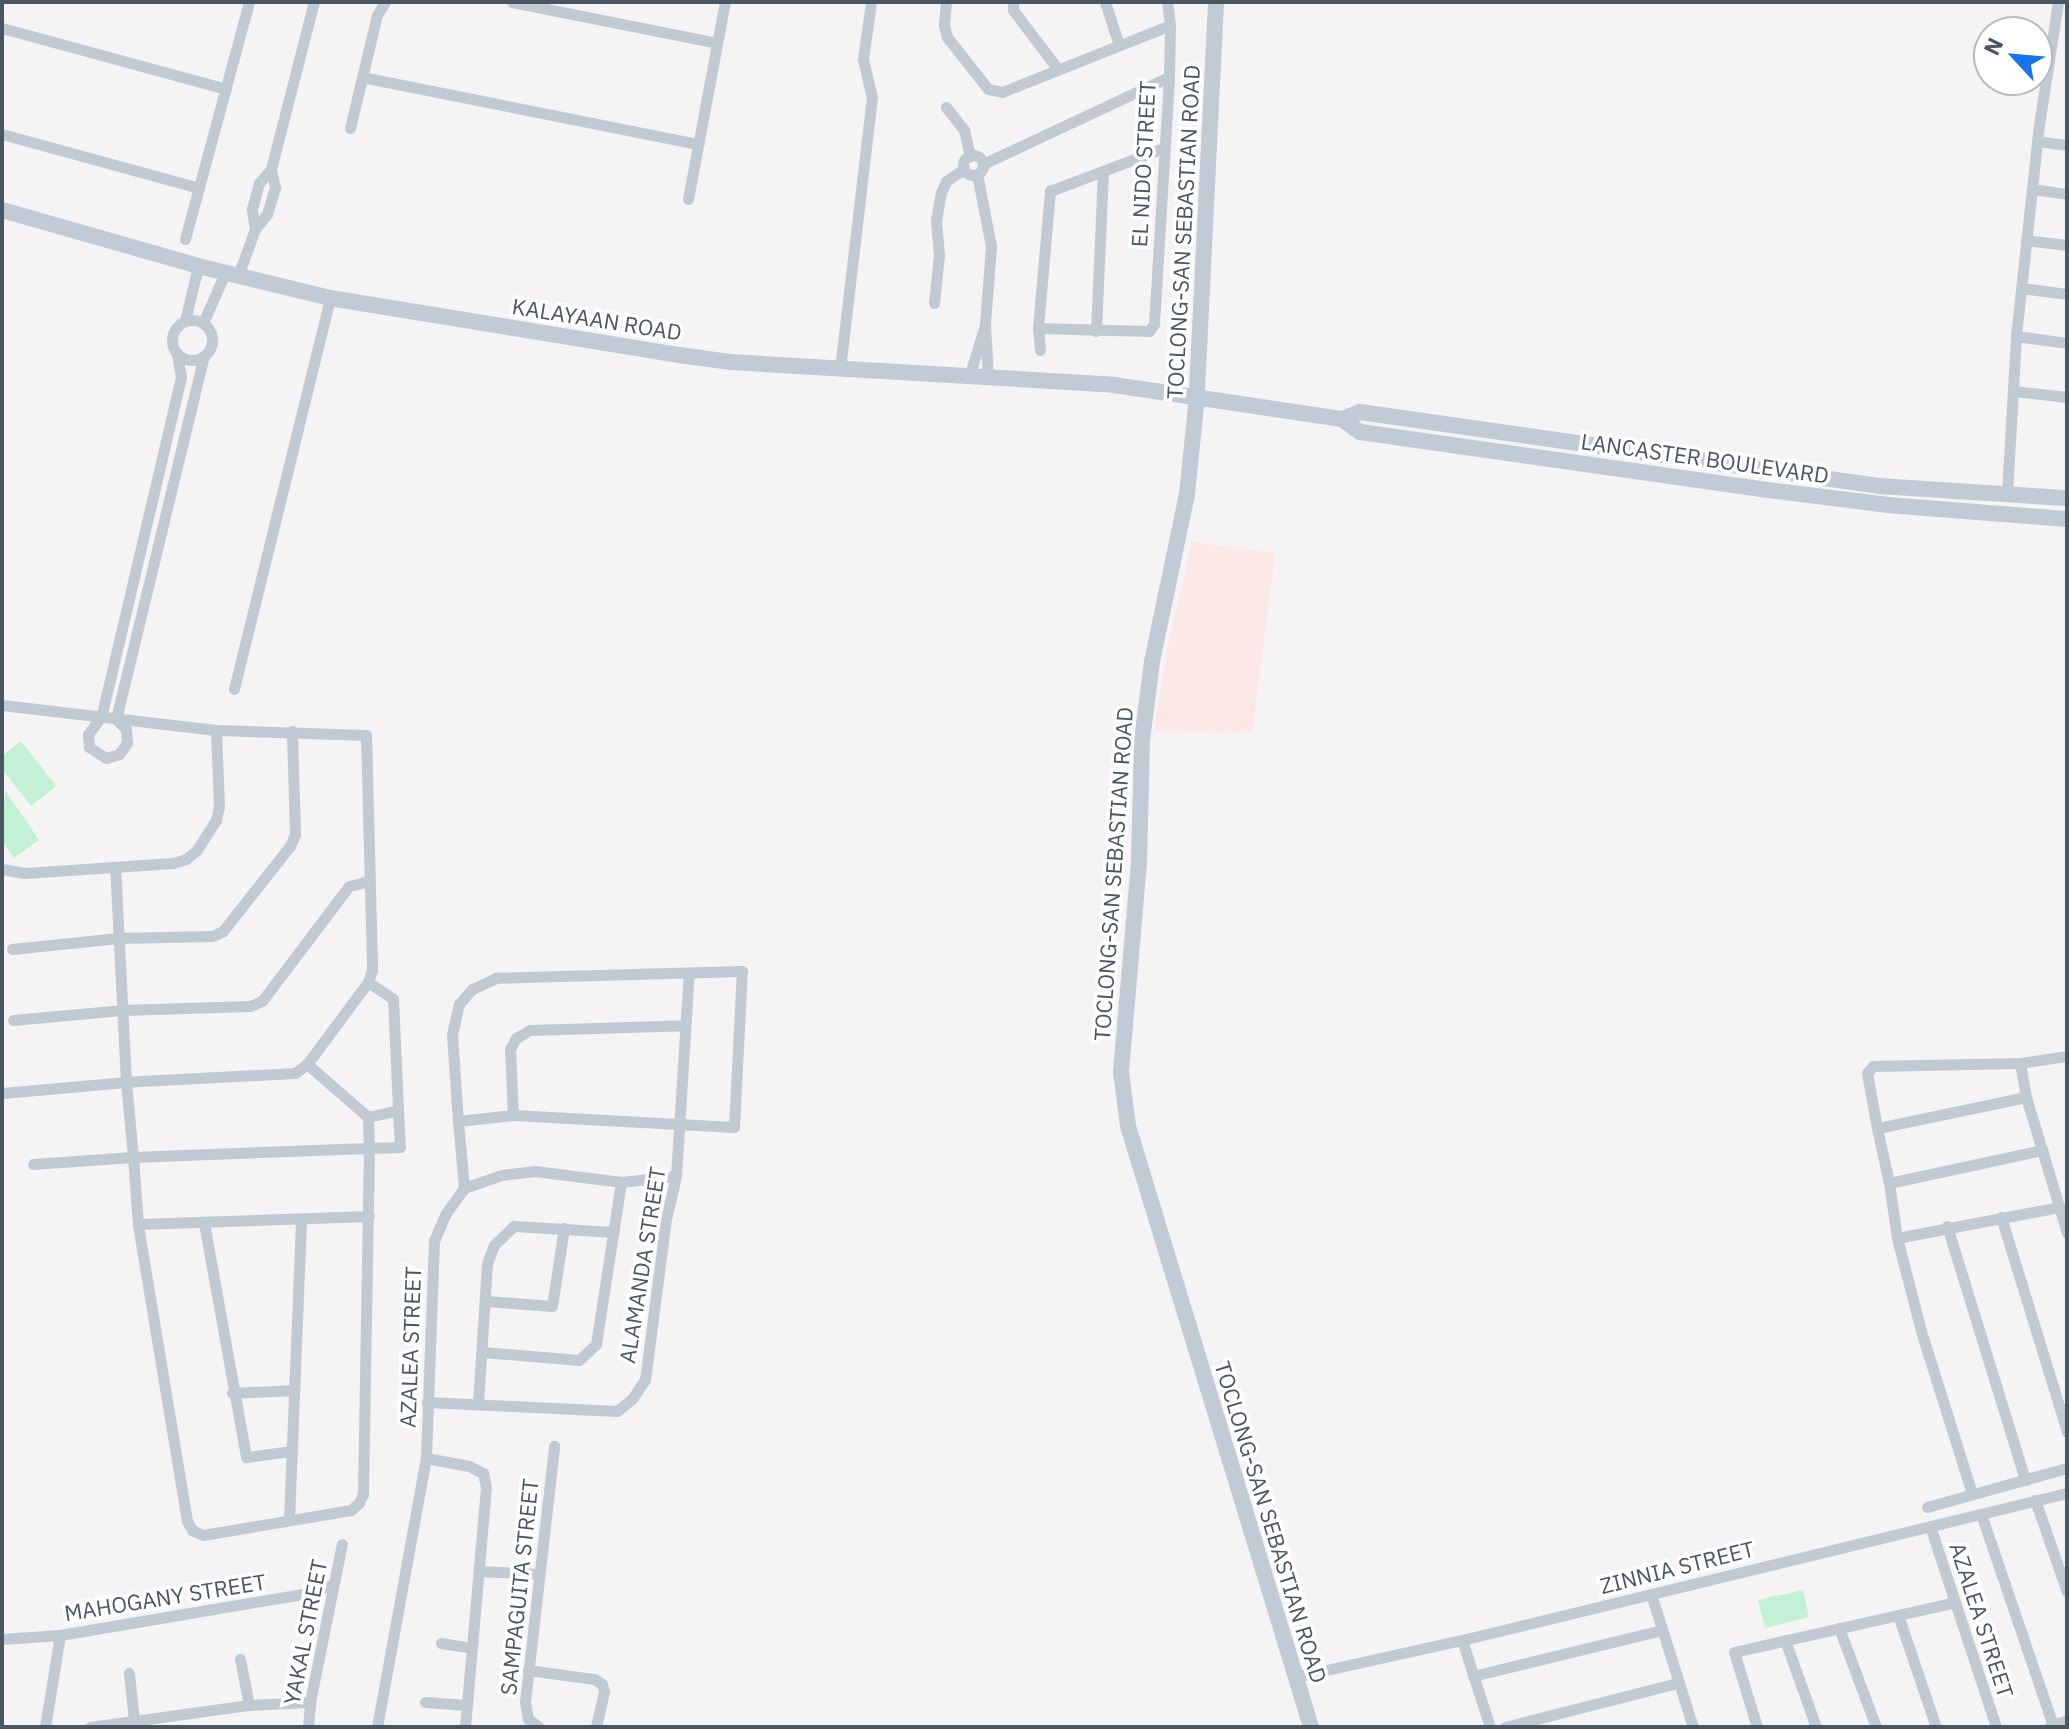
<!DOCTYPE html>
<style>
body{margin:0}
#map{position:relative;width:2069px;height:1729px;overflow:hidden;background:#f5f3f3;font-family:"IBM Plex Sans",sans-serif}
div>[style]{position:absolute}
[style*='--x']{left:calc(var(--x)*1px);top:calc(var(--y)*1px);width:calc(var(--w)*1px);rotate:calc(var(--a)*1deg)}
.medical>*{inset:0;background:#fce8e6}
.green>*{inset:0;background:#c3f1d5}
.minor>*{height:11px;margin:-5.5px;padding:0 5.5px;transform-origin:5.5px;border-radius:5.5px;background:#c1cad2}
.minor>.ring{margin:-5.5px;padding:0;box-sizing:content-box;background:none;border:11px solid #c1cad2;border-radius:50%}
.secondary>*{height:16px;margin:-8px;padding:0 8px;transform-origin:8px;border-radius:8px;background:#c1cbd6}
span{translate:-50% -50%;white-space:nowrap;text-align:center;line-height:1.15;-webkit-text-stroke:7px #fff;paint-order:stroke}
.street-label{font-size:22px;color:#4a5661}
.frame{position:absolute;inset:0;border:4px solid #4a5661;pointer-events:none}
.north{position:absolute;left:1973px;top:16px;width:80px;height:80px;box-sizing:border-box;background:#fff;border:2px solid #b7bbc0;border-radius:50%;rotate:296deg;font-size:22px;font-weight:700;line-height:32px;text-align:center;color:#4a5661}
.north::after{content:'';display:block;margin:auto;width:28px;height:36px;background:#1a73e8;clip-path:polygon(50% 0,100% 100%,50% 72%,0 100%)}
</style>
<div id="map">
<div class="medical">
<div style="clip-path:polygon(1192px 542px,1275px 553px,1252px 733px,1154px 731px,1166px 653px)"></div>
</div>
<div class="green">
<div style="clip-path:polygon(21px 741px,56px 786px,31px 806px,2px 769px,2px 756px)"></div>
<div style="clip-path:polygon(5px 790px,39px 840px,14px 858px,2px 841px)"></div>
<div style="clip-path:polygon(1803px 1590px,1809px 1617px,1765px 1628px,1758px 1600px)"></div>
</div>
<div class="minor">
<div style="--x:512;--y:2;--w:209;--a:11.3"></div>
<div style="--x:946;--y:2;--w:23;--a:95"></div>
<div style="--x:944;--y:25;--w:12;--a:76"></div>
<div style="--x:947;--y:37;--w:66;--a:51.7"></div>
<div style="--x:988;--y:89;--w:14;--a:12"></div>
<div style="--x:1002;--y:92;--w:181;--a:-21.7"></div>
<div style="--x:1013;--y:2;--w:8;--a:90"></div>
<div style="--x:1013;--y:10;--w:73;--a:52.8"></div>
<div style="--x:1105;--y:2;--w:45;--a:72"></div>
<div style="--x:2;--y:28;--w:232;--a:15.2"></div>
<div style="--x:362;--y:77;--w:343;--a:11.3"></div>
<div style="--x:946;--y:107;--w:29;--a:52"></div>
<div style="--x:964;--y:130;--w:27;--a:77"></div>
<div style="--x:350;--y:128;--w:116;--a:-76.6"></div>
<div style="--x:377;--y:15;--w:15;--a:-58"></div>
<div style="--x:2;--y:134;--w:204;--a:15.3"></div>
<div style="--x:2037;--y:141;--w:30;--a:8"></div>
<div class="ring" style="left:963px;top:155px;width:9px;height:9px"></div>
<div style="--x:983;--y:164;--w:205;--a:-25.1"></div>
<div style="--x:977;--y:174;--w:73;--a:79"></div>
<div style="--x:991;--y:246;--w:78;--a:94.4"></div>
<div style="--x:985;--y:324;--w:54;--a:86.8"></div>
<div style="--x:2032;--y:189;--w:35;--a:8"></div>
<div style="--x:688;--y:199;--w:200;--a:-79.4"></div>
<div style="--x:255;--y:229;--w:20;--a:-99"></div>
<div style="--x:252;--y:209;--w:27;--a:-75"></div>
<div style="--x:259;--y:183;--w:18;--a:-49"></div>
<div style="--x:271;--y:169;--w:172;--a:-75.6"></div>
<div style="--x:185;--y:239;--w:245;--a:-74.9"></div>
<div style="--x:2026;--y:240;--w:41;--a:7"></div>
<div style="--x:238;--y:276;--w:50;--a:-70.1"></div>
<div style="--x:255;--y:229;--w:19;--a:-51"></div>
<div style="--x:267;--y:214;--w:28;--a:-73"></div>
<div style="--x:275;--y:187;--w:18;--a:-103"></div>
<div style="--x:2021;--y:288;--w:46;--a:7.4"></div>
<div style="--x:934;--y:303;--w:48;--a:-84.1"></div>
<div style="--x:939;--y:255;--w:35;--a:-95"></div>
<div style="--x:936;--y:220;--w:27;--a:-80"></div>
<div style="--x:941;--y:193;--w:13;--a:-67"></div>
<div style="--x:946;--y:181;--w:22;--a:-34"></div>
<div class="ring" style="left:172px;top:320px;width:29px;height:29px"></div>
<div style="--x:185;--y:321;--w:57;--a:-76.7"></div>
<div style="--x:203;--y:323;--w:55;--a:-66.3"></div>
<div style="--x:1038;--y:328;--w:111;--a:1.5"></div>
<div style="--x:1149;--y:331;--w:9;--a:-54"></div>
<div style="--x:1154;--y:324;--w:247;--a:-86.5"></div>
<div style="--x:1169;--y:77;--w:52;--a:-88.9"></div>
<div style="--x:1170;--y:25;--w:23;--a:-97"></div>
<div style="--x:1096;--y:331;--w:159;--a:-87.5"></div>
<div style="--x:2016;--y:336;--w:51;--a:7.8"></div>
<div style="--x:1040;--y:350;--w:22;--a:-95"></div>
<div style="--x:1038;--y:328;--w:138;--a:-85"></div>
<div style="--x:1050;--y:191;--w:121;--a:-20.8"></div>
<div style="--x:177;--y:354;--w:23;--a:80"></div>
<div style="--x:181;--y:377;--w:349;--a:103.2"></div>
<div style="--x:101;--y:717;--w:21;--a:127"></div>
<div style="--x:88;--y:734;--w:13;--a:86"></div>
<div style="--x:89;--y:747;--w:20;--a:33"></div>
<div style="--x:106;--y:758;--w:14;--a:-17"></div>
<div style="--x:119;--y:754;--w:14;--a:-54"></div>
<div style="--x:127;--y:743;--w:14;--a:-94"></div>
<div style="--x:126;--y:729;--w:14;--a:-135"></div>
<div style="--x:116;--y:719;--w:374;--a:-76.4"></div>
<div style="--x:840;--y:369;--w:273;--a:-83.3"></div>
<div style="--x:872;--y:98;--w:40;--a:-103"></div>
<div style="--x:863;--y:59;--w:58;--a:-82"></div>
<div style="--x:969;--y:377;--w:54;--a:-72.9"></div>
<div style="--x:2013;--y:391;--w:54;--a:6.3"></div>
<div style="--x:2007;--y:493;--w:157;--a:-86.7"></div>
<div style="--x:2016;--y:336;--w:212;--a:-83.8"></div>
<div style="--x:2039;--y:125;--w:124;--a:-81.2"></div>
<div style="--x:234;--y:689;--w:403;--a:-76.2"></div>
<div style="--x:2;--y:705;--w:215;--a:6.7"></div>
<div style="--x:216;--y:730;--w:150;--a:1.9"></div>
<div style="--x:366;--y:735;--w:235;--a:88.5"></div>
<div style="--x:372;--y:970;--w:13;--a:108"></div>
<div style="--x:368;--y:982;--w:102;--a:126.6"></div>
<div style="--x:307;--y:1064;--w:15;--a:143"></div>
<div style="--x:295;--y:1073;--w:169;--a:177"></div>
<div style="--x:126;--y:1082;--w:124;--a:174.9"></div>
<div style="--x:2;--y:869;--w:23;--a:10"></div>
<div style="--x:25;--y:873;--w:148;--a:-3.9"></div>
<div style="--x:173;--y:863;--w:14;--a:-17"></div>
<div style="--x:186;--y:859;--w:13;--a:-39"></div>
<div style="--x:196;--y:851;--w:37;--a:-57"></div>
<div style="--x:216;--y:820;--w:14;--a:-78"></div>
<div style="--x:219;--y:806;--w:76;--a:-92.3"></div>
<div style="--x:12;--y:949;--w:107;--a:-5.9"></div>
<div style="--x:118;--y:938;--w:94;--a:-1.2"></div>
<div style="--x:212;--y:936;--w:12;--a:-24"></div>
<div style="--x:223;--y:931;--w:108;--a:-51.8"></div>
<div style="--x:290;--y:846;--w:13;--a:-67"></div>
<div style="--x:295;--y:834;--w:103;--a:-91.7"></div>
<div style="--x:368;--y:982;--w:30;--a:34"></div>
<div style="--x:393;--y:999;--w:111;--a:87.4"></div>
<div style="--x:398;--y:1110;--w:37;--a:87"></div>
<div style="--x:400;--y:1147;--w:31;--a:178"></div>
<div style="--x:369;--y:1148;--w:31;--a:-92"></div>
<div style="--x:368;--y:1117;--w:31;--a:-13"></div>
<div style="--x:13;--y:1020;--w:109;--a:-5.2"></div>
<div style="--x:122;--y:1010;--w:128;--a:-1.8"></div>
<div style="--x:250;--y:1006;--w:13;--a:-23"></div>
<div style="--x:262;--y:1001;--w:144;--a:-52.9"></div>
<div style="--x:349;--y:886;--w:21;--a:-14"></div>
<div style="--x:2020;--y:1063;--w:35;--a:80"></div>
<div style="--x:2026;--y:1097;--w:142;--a:73.2"></div>
<div style="--x:307;--y:1064;--w:81;--a:41"></div>
<div style="--x:2026;--y:1097;--w:152;--a:168.2"></div>
<div style="--x:1877;--y:1128;--w:56;--a:-100.3"></div>
<div style="--x:1867;--y:1073;--w:9;--a:-49"></div>
<div style="--x:1873;--y:1066;--w:147;--a:-1.2"></div>
<div style="--x:2020;--y:1063;--w:48;--a:-8.5"></div>
<div style="--x:513;--y:1115;--w:66;--a:-92.6"></div>
<div style="--x:510;--y:1049;--w:13;--a:-61"></div>
<div style="--x:516;--y:1038;--w:16;--a:-30"></div>
<div style="--x:530;--y:1030;--w:155;--a:-1.8"></div>
<div style="--x:458;--y:1121;--w:55;--a:-6.2"></div>
<div style="--x:513;--y:1115;--w:221;--a:3.1"></div>
<div style="--x:734;--y:1127;--w:156;--a:-87.1"></div>
<div style="--x:742;--y:971;--w:246;--a:178.4"></div>
<div style="--x:496;--y:978;--w:26;--a:155"></div>
<div style="--x:472;--y:989;--w:20;--a:131"></div>
<div style="--x:459;--y:1004;--w:31;--a:103"></div>
<div style="--x:452;--y:1034;--w:87;--a:86.1"></div>
<div style="--x:458;--y:1121;--w:67;--a:84.9"></div>
<div style="--x:1877;--y:1128;--w:56;--a:77.7"></div>
<div style="--x:1889;--y:1183;--w:157;--a:-12.2"></div>
<div style="--x:33;--y:1164;--w:100;--a:-4"></div>
<div style="--x:133;--y:1157;--w:236;--a:-2.2"></div>
<div style="--x:369;--y:1148;--w:346;--a:91"></div>
<div style="--x:363;--y:1494;--w:10;--a:114"></div>
<div style="--x:359;--y:1503;--w:11;--a:139"></div>
<div style="--x:351;--y:1510;--w:150;--a:170.4"></div>
<div style="--x:203;--y:1535;--w:12;--a:-156"></div>
<div style="--x:192;--y:1530;--w:10;--a:-119"></div>
<div style="--x:187;--y:1521;--w:301;--a:-99.4"></div>
<div style="--x:138;--y:1224;--w:67;--a:-94.3"></div>
<div style="--x:133;--y:1157;--w:75;--a:-95.3"></div>
<div style="--x:126;--y:1082;--w:215;--a:-92.9"></div>
<div style="--x:1889;--y:1183;--w:56;--a:81.7"></div>
<div style="--x:1897;--y:1238;--w:96;--a:75.5"></div>
<div style="--x:1921;--y:1331;--w:171;--a:72.6"></div>
<div style="--x:2001;--y:1217;--w:225;--a:72.9"></div>
<div style="--x:204;--y:1223;--w:238;--a:79.8"></div>
<div style="--x:246;--y:1457;--w:46;--a:-7.4"></div>
<div style="--x:138;--y:1224;--w:231;--a:-2"></div>
<div style="--x:1947;--y:1226;--w:266;--a:72.9"></div>
<div style="--x:1897;--y:1238;--w:166;--a:-10.8"></div>
<div style="--x:486;--y:1301;--w:66;--a:4.3"></div>
<div style="--x:552;--y:1306;--w:79;--a:-81.3"></div>
<div style="--x:483;--y:1352;--w:96;--a:4.8"></div>
<div style="--x:579;--y:1360;--w:23;--a:-43"></div>
<div style="--x:596;--y:1344;--w:164;--a:-81.2"></div>
<div style="--x:232;--y:1393;--w:62;--a:-2.8"></div>
<div style="--x:427;--y:1402;--w:190;--a:2.7"></div>
<div style="--x:617;--y:1411;--w:19;--a:-39"></div>
<div style="--x:632;--y:1399;--w:23;--a:-56"></div>
<div style="--x:645;--y:1380;--w:162;--a:-82.6"></div>
<div style="--x:666;--y:1219;--w:44;--a:-76.9"></div>
<div style="--x:676;--y:1176;--w:204;--a:-86.4"></div>
<div style="--x:478;--y:1403;--w:139;--a:-86.3"></div>
<div style="--x:487;--y:1264;--w:20;--a:-70"></div>
<div style="--x:494;--y:1245;--w:28;--a:-44"></div>
<div style="--x:514;--y:1226;--w:100;--a:3.4"></div>
<div style="--x:426;--y:1458;--w:44;--a:10.5"></div>
<div style="--x:469;--y:1466;--w:16;--a:27"></div>
<div style="--x:483;--y:1473;--w:14;--a:78"></div>
<div style="--x:486;--y:1487;--w:241;--a:95"></div>
<div style="--x:2035;--y:1500;--w:97;--a:70.8"></div>
<div style="--x:1927;--y:1507;--w:145;--a:-15.6"></div>
<div style="--x:1981;--y:1514;--w:223;--a:71.2"></div>
<div style="--x:289;--y:1520;--w:300;--a:-87.7"></div>
<div style="--x:1930;--y:1526;--w:212;--a:71.8"></div>
<div style="--x:479;--y:1571;--w:60;--a:2.9"></div>
<div style="--x:1651;--y:1594;--w:139;--a:72.5"></div>
<div style="--x:1898;--y:1615;--w:118;--a:71.3"></div>
<div style="--x:1839;--y:1628;--w:106;--a:69.5"></div>
<div style="--x:2;--y:1639;--w:58;--a:-3.9"></div>
<div style="--x:60;--y:1635;--w:246;--a:-9.6"></div>
<div style="--x:303;--y:1594;--w:30;--a:-17"></div>
<div style="--x:1462;--y:1640;--w:91;--a:72.2"></div>
<div style="--x:1785;--y:1640;--w:92;--a:70.4"></div>
<div style="--x:441;--y:1643;--w:31;--a:9"></div>
<div style="--x:240;--y:1659;--w:47;--a:78.9"></div>
<div style="--x:528;--y:1670;--w:67;--a:7.8"></div>
<div style="--x:594;--y:1679;--w:9;--a:32"></div>
<div style="--x:602;--y:1684;--w:8;--a:76"></div>
<div style="--x:604;--y:1692;--w:36;--a:103"></div>
<div style="--x:129;--y:1673;--w:48;--a:84.1"></div>
<div style="--x:1473;--y:1676;--w:194;--a:-13.7"></div>
<div style="--x:1295;--y:1677;--w:171;--a:-12.5"></div>
<div style="--x:1462;--y:1640;--w:623;--a:-13.66"></div>
<div style="--x:425;--y:1702;--w:41;--a:4.2"></div>
<div style="--x:45;--y:1727;--w:93;--a:-80.7"></div>
<div style="--x:90;--y:1727;--w:161;--a:-7.9"></div>
<div style="--x:249;--y:1705;--w:61;--a:-2.8"></div>
<div style="--x:308;--y:1727;--w:25;--a:-85"></div>
<div style="--x:310;--y:1702;--w:161;--a:-78.6"></div>
<div style="--x:377;--y:1727;--w:273;--a:-79.7"></div>
<div style="--x:426;--y:1458;--w:217;--a:-87.9"></div>
<div style="--x:434;--y:1241;--w:30;--a:-67"></div>
<div style="--x:446;--y:1213;--w:31;--a:-54"></div>
<div style="--x:464;--y:1188;--w:40;--a:-18.9"></div>
<div style="--x:502;--y:1175;--w:33;--a:-7"></div>
<div style="--x:535;--y:1171;--w:87;--a:7.3"></div>
<div style="--x:621;--y:1182;--w:55;--a:-6.2"></div>
<div style="--x:539;--y:1727;--w:14;--a:-144"></div>
<div style="--x:528;--y:1719;--w:17;--a:-100"></div>
<div style="--x:525;--y:1702;--w:258;--a:-83.5"></div>
<div style="--x:1505;--y:1727;--w:179;--a:-14.3"></div>
<div style="--x:1757;--y:1727;--w:78;--a:-107"></div>
<div style="--x:1734;--y:1652;--w:227;--a:-12.7"></div>
<div style="--x:2049;--y:1727;--w:19;--a:-21"></div>
</div>
<div class="secondary">
<div style="--x:1216;--y:2;--w:394;--a:92.8"></div>
<div style="--x:1197;--y:396;--w:99;--a:95.8"></div>
<div style="--x:1187;--y:494;--w:172;--a:101.8"></div>
<div style="--x:1152;--y:662;--w:79;--a:97.3"></div>
<div style="--x:1142;--y:740;--w:122;--a:91.4"></div>
<div style="--x:1139;--y:862;--w:211;--a:94.9"></div>
<div style="--x:1121;--y:1072;--w:54;--a:82.6"></div>
<div style="--x:1128;--y:1126;--w:628;--a:73.06"></div>
<div style="--x:2;--y:210;--w:204;--a:15.9"></div>
<div style="--x:198;--y:266;--w:136;--a:13.6"></div>
<div style="--x:330;--y:298;--w:354;--a:9.3"></div>
<div style="--x:679;--y:355;--w:51;--a:7.8"></div>
<div style="--x:730;--y:362;--w:385;--a:3.4"></div>
<div style="--x:1114;--y:385;--w:231;--a:8.5"></div>
<div style="--x:1342;--y:419;--w:22;--a:36"></div>
<div style="--x:1360;--y:432;--w:404;--a:8.1"></div>
<div style="--x:1760;--y:489;--w:129;--a:7.1"></div>
<div style="--x:1888;--y:505;--w:180;--a:4.5"></div>
<div style="--x:1342;--y:419;--w:19;--a:-21"></div>
<div style="--x:1360;--y:412;--w:524;--a:8.11"></div>
<div style="--x:1879;--y:486;--w:188;--a:3.7"></div>
</div>
<div class="street-label">
<span style="left:1143px;top:164px;rotate:-87deg">EL NIDO STREET</span>
<span style="left:1183px;top:232px;rotate:-87deg">TOCLONG-SAN SEBASTIAN ROAD</span>
<span style="left:597px;top:319px;rotate:9deg">KALAYAAN ROAD</span>
<span style="left:1705px;top:458px;rotate:8deg">LANCASTER BOULEVARD</span>
<span style="left:1113px;top:874px;rotate:-86deg">TOCLONG-SAN SEBASTIAN ROAD</span>
<span style="left:642px;top:1265px;rotate:-81deg">ALAMANDA STREET</span>
<span style="left:410px;top:1347px;rotate:-88deg">AZALEA STREET</span>
<span style="left:1271px;top:1522px;rotate:73deg">TOCLONG-SAN SEBASTIAN ROAD</span>
<span style="left:1677px;top:1567px;rotate:-14deg">ZINNIA STREET</span>
<span style="left:519px;top:1587px;rotate:-84deg">SAMPAGUITA STREET</span>
<span style="left:165px;top:1597px;rotate:-9deg">MAHOGANY STREET</span>
<span style="left:1982px;top:1620px;rotate:72deg">AZALEA STREET</span>
<span style="left:305px;top:1632px;rotate:-79deg">YAKAL STREET</span>
</div>
<div class="frame"></div>
<div class="north">N</div>
</div>
